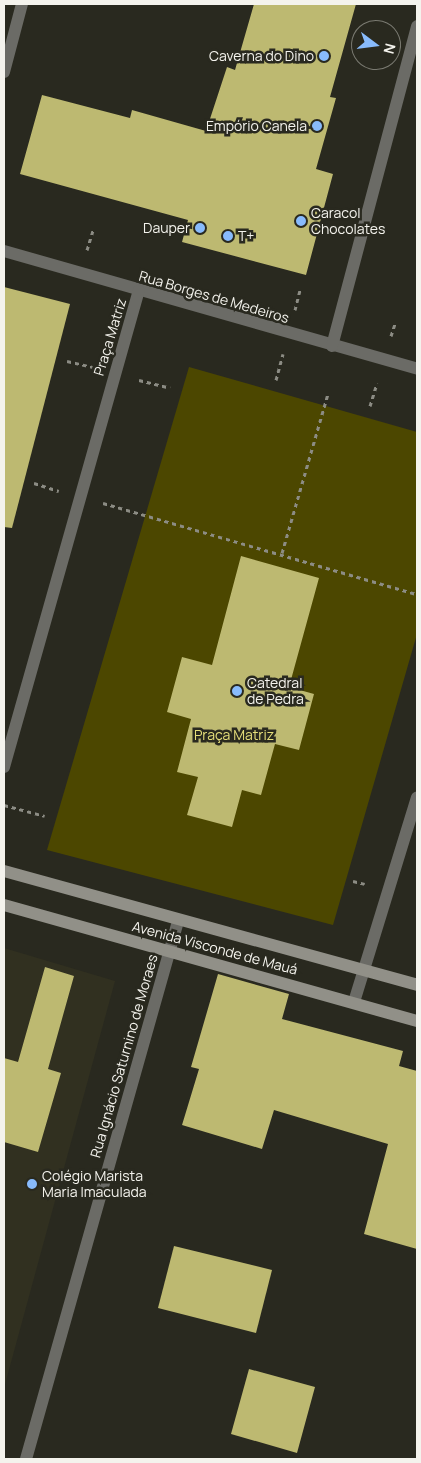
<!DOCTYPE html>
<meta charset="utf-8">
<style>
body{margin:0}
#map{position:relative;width:421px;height:1463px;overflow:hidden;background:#29291f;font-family:Manrope,sans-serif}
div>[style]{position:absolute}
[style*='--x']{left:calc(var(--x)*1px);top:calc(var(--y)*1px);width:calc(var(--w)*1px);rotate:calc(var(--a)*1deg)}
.built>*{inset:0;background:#313020}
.green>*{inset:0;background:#4c4700}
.building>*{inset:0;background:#bdb971}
.path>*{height:3px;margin-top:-1.5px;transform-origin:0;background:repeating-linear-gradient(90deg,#8c8c84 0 4px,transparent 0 8px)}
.minor>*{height:12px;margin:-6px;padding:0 6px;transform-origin:6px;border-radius:6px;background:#6b6b66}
.tertiary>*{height:12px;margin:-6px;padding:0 6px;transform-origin:6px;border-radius:6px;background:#6b6b66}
.secondary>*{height:12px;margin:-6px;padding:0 6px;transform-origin:6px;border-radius:6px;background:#919088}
.dots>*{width:14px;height:14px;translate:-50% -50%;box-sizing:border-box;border:2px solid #29291f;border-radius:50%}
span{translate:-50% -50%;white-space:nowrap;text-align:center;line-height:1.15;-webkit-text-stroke:5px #29291f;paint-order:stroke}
.poi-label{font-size:14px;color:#f4f3ed}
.right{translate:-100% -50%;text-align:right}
.left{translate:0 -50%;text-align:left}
.street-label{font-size:14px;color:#f4f3ed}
.park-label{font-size:14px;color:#e6df7a}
.frame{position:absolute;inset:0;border:5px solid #f4f3ed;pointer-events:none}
.north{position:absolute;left:351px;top:20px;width:50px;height:50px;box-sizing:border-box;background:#29291f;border:1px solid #7a7a71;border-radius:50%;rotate:105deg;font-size:14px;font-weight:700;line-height:20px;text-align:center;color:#f4f3ed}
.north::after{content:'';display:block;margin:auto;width:18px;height:22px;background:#88bbfc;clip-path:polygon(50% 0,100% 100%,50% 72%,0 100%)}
</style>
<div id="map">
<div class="built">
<div style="clip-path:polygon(4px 948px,115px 981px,4px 1388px)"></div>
</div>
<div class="green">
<div style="clip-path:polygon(189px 367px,417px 432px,417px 634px,333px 925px,47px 850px)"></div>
</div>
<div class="building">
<div style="clip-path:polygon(254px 4px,356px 4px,330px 97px,336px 98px,316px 169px,333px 174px,306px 275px,182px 242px,188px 220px,20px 174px,42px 95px,130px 118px,132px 110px,206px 131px,227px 67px,235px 70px)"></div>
<div style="clip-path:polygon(4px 287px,70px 304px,12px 528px,4px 527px)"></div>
<div style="clip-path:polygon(241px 556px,319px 578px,289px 687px,314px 694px,299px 750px,275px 744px,261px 795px,242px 790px,232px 827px,187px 815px,198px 777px,177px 772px,191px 719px,167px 712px,182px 657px,212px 665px)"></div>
<div style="clip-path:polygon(45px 967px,74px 976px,48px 1069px,61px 1073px,38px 1152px,4px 1142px,4px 1058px,18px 1062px)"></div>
<div style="clip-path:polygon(218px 974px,289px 994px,282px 1019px,403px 1051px,399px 1066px,417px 1071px,417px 1249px,364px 1234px,388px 1144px,274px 1110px,262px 1149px,182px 1125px,199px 1069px,191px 1067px)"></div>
<div style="clip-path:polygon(174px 1246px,272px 1270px,256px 1333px,158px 1308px)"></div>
<div style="clip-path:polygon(249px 1369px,315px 1387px,297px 1453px,231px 1434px)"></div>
</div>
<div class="path">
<div style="--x:87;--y:250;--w:21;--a:-73"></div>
<div style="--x:295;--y:310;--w:21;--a:-76"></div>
<div style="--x:391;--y:336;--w:13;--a:-72"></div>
<div style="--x:67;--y:361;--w:26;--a:13"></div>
<div style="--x:139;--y:380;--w:32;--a:14"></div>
<div style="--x:276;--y:380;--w:27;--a:-75"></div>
<div style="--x:370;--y:406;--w:24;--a:-73"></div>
<div style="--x:34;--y:483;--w:26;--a:18"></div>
<div style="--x:103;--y:503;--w:327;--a:16.2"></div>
<div style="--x:282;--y:553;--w:166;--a:-73.9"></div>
<div style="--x:4;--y:805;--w:42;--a:15"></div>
<div style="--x:353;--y:881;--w:12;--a:14"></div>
</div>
<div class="minor">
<div style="--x:4;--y:72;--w:70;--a:-75.2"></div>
</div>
<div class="tertiary">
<div style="--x:4;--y:251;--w:430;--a:15.9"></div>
<div style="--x:332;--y:346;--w:331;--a:-75.1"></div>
<div style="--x:4;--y:767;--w:495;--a:-74.2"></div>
<div style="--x:354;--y:1002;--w:214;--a:-72.9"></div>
<div style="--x:26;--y:1459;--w:559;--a:-74.22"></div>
</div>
<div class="secondary">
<div style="--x:4;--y:871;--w:428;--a:15.4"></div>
<div style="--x:4;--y:905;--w:429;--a:15.7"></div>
</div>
<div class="dots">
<div style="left:324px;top:56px;background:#88bbfc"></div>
<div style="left:317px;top:126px;background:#88bbfc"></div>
<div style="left:301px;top:221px;background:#88bbfc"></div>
<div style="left:200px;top:228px;background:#88bbfc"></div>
<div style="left:228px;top:236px;background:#88bbfc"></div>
<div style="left:237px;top:691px;background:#88bbfc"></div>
<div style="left:32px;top:1184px;background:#88bbfc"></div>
</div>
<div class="poi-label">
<span class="right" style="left:314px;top:56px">Caverna do Dino</span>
<span class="right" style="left:307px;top:126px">Empório Canela</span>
<span class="left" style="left:311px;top:221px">Caracol<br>Chocolates</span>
<span class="right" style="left:190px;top:228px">Dauper</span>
<span class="left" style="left:238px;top:236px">T+</span>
<span class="left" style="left:247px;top:691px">Catedral<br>de Pedra</span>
<span class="left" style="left:42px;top:1184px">Colégio Marista<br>Maria Imaculada</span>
</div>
<div class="street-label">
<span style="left:214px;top:297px;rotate:16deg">Rua Borges de Medeiros</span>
<span style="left:110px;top:337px;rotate:-73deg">Praça Matriz</span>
<span style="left:215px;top:948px;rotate:15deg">Avenida Visconde de Mauá</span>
<span style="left:124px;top:1056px;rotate:-74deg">Rua Ignácio Saturnino de Moraes</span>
</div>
<div class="park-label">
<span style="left:234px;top:735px">Praça Matriz</span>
</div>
<div class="frame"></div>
<div class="north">N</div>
</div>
